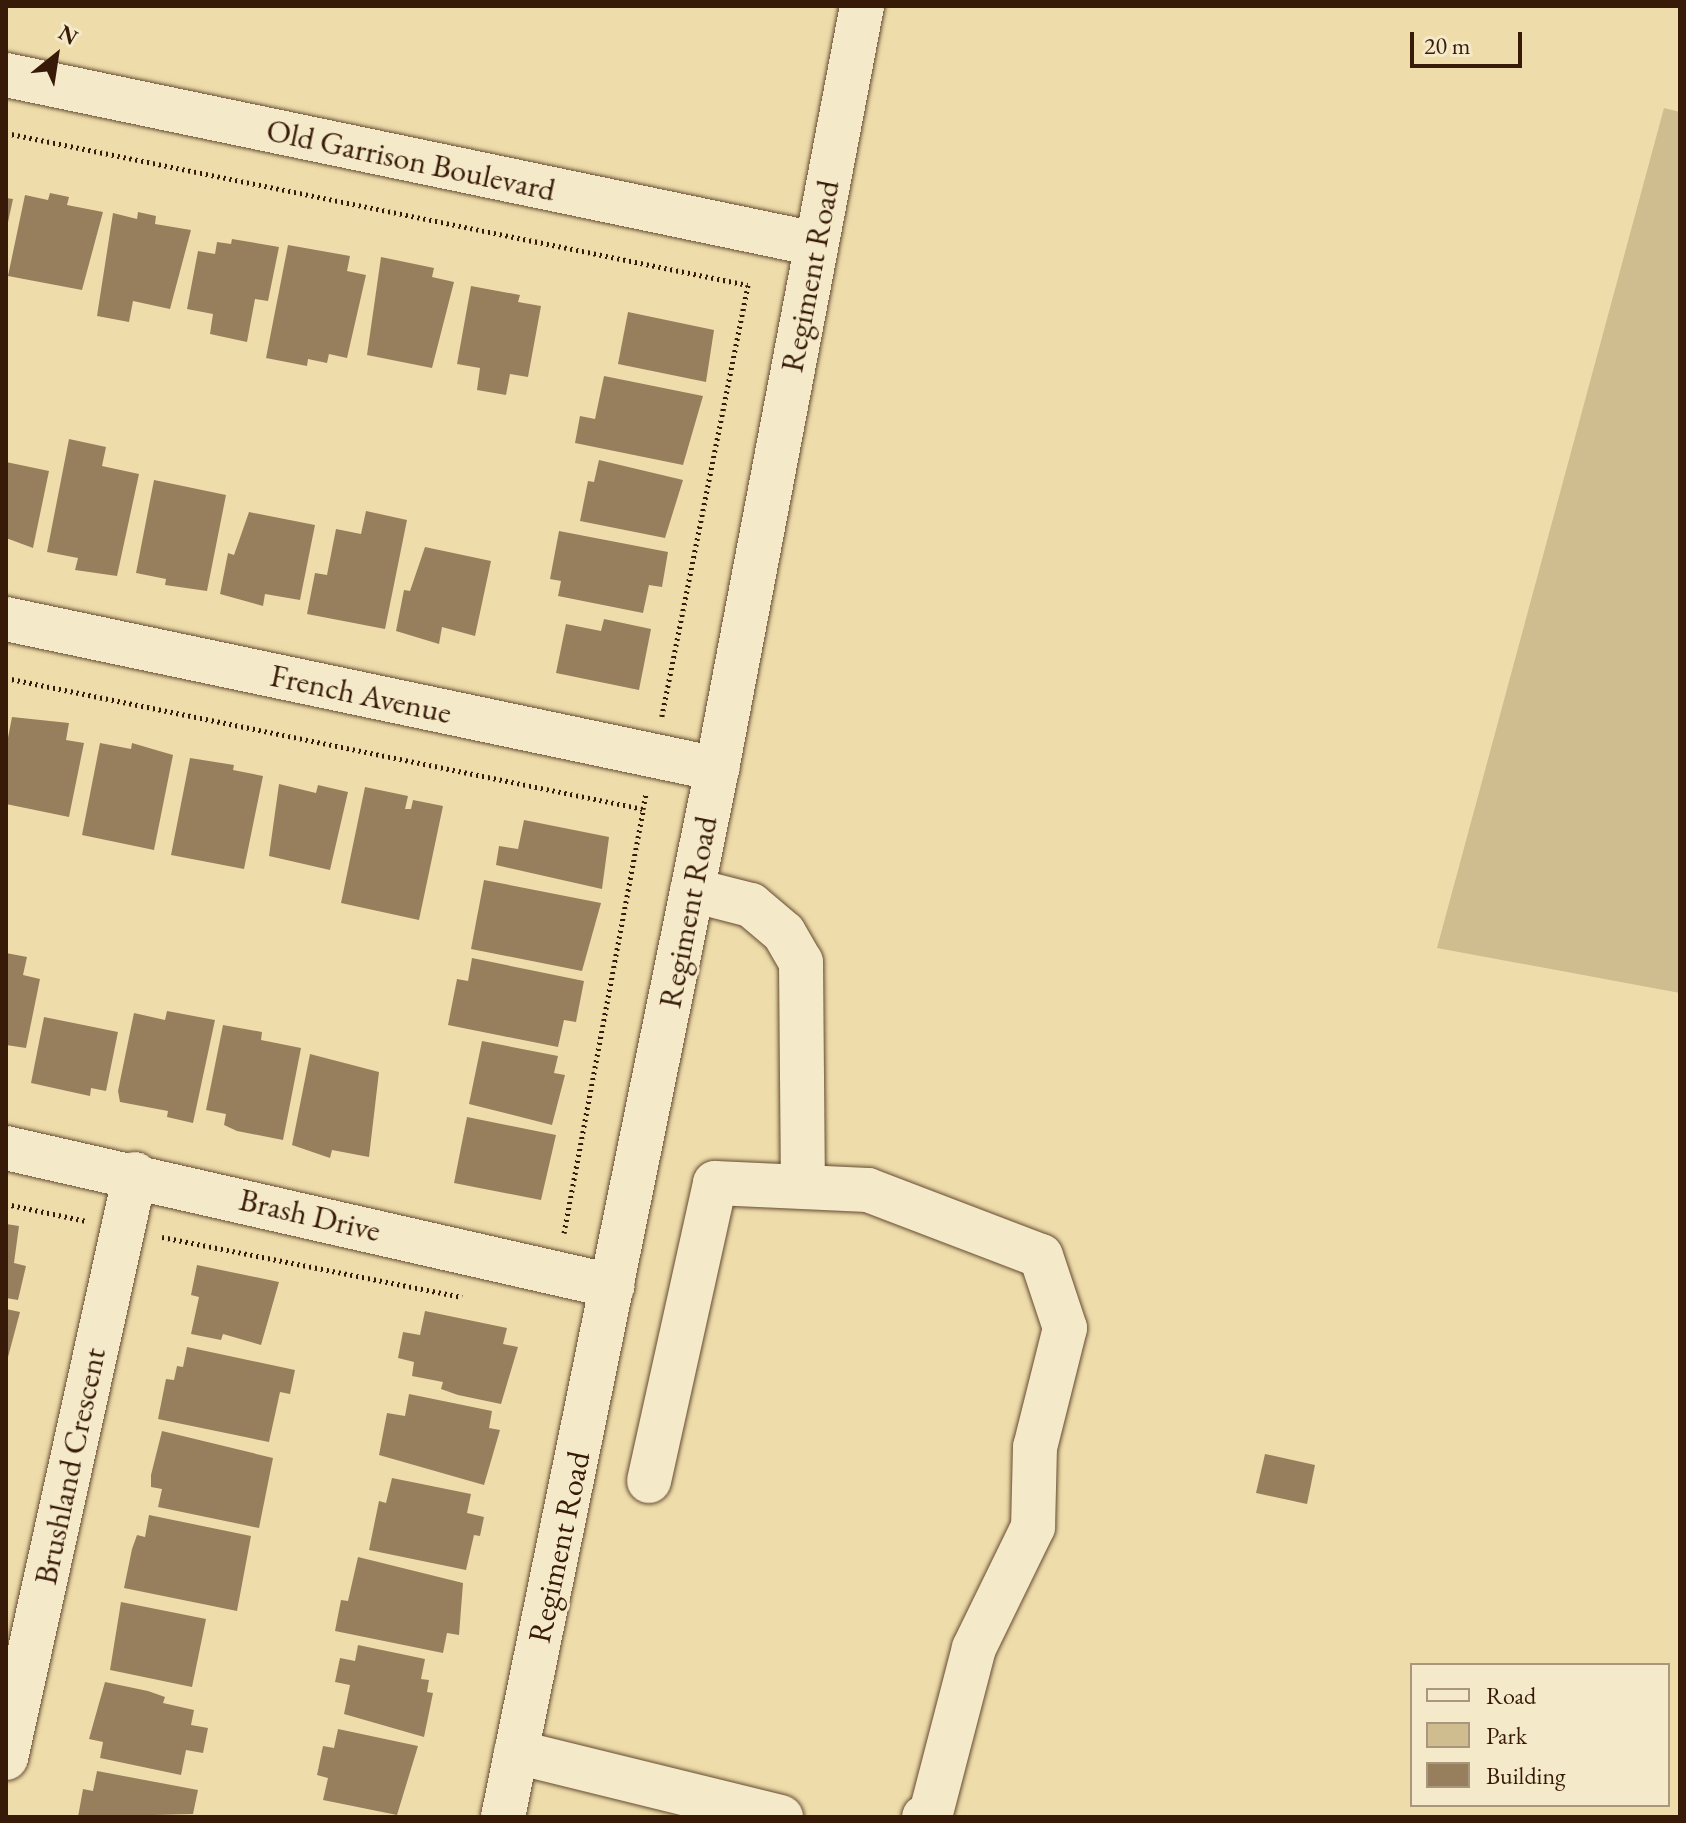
<!DOCTYPE html>
<style>
body{margin:0}
#map{position:relative;width:1686px;height:1823px;overflow:hidden;background:#eeddab;font-family:"EB Garamond",serif}
div>[style]{position:absolute}
[style*='--x']{left:calc(var(--x)*1px);top:calc(var(--y)*1px);width:calc(var(--w)*1px);rotate:calc(var(--a)*1deg)}
.green>*{inset:0;background:#cfbc8f}
.building>*{inset:0;background:#977f5d}
.path>*{height:5px;margin-top:-2.5px;transform-origin:0;background:repeating-linear-gradient(90deg,#381a09 0 2px,transparent 0 6px)}
.roads{filter:drop-shadow(0 0 2px #664b32) drop-shadow(0 0 2px #664b32)}
.minor>*{height:44px;margin:-22px;padding:0 22px;transform-origin:22px;border-radius:22px;background:#f4e9c8}
span{translate:-50% -50%;white-space:nowrap;text-align:center;line-height:1.15;-webkit-text-stroke:6px #f4e9c8;paint-order:stroke}
.street-label{font-size:32px;color:#381a09}
.frame{position:absolute;inset:0;border:8px solid #381a09;pointer-events:none}
.legend{position:absolute;left:1410px;top:1663px;width:260px;height:144px;box-sizing:border-box;background:#f4e9c8;border:2px solid #a9967c;margin:0;padding:10px 14px;list-style:none;font-size:24px;color:#381a09}
.legend li{display:flex;align-items:center;gap:16px;height:40px}
.legend b{width:40px;border:2px solid #a9967c}
.north{position:absolute;left:16px;top:16px;width:80px;height:80px;-webkit-text-stroke:6px #f4e9c8;paint-order:stroke;rotate:30deg;font-size:22px;font-weight:700;line-height:32px;text-align:center;color:#381a09}
.north::after{content:'';display:block;margin:auto;width:28px;height:36px;background:#381a09;clip-path:polygon(50% 0,100% 100%,50% 72%,0 100%)}
.scale{position:absolute;left:1410px;top:32px;width:112px;height:36px;box-sizing:border-box;border:4px solid #381a09;border-top:0;padding-left:10px;font-size:24px;line-height:28px;white-space:nowrap;color:#381a09;-webkit-text-stroke:6px #f4e9c8;paint-order:stroke}
</style>
<div id="map">
<div class="green">
<div style="clip-path:polygon(1664px 108px,1680px 112px,1680px 993px,1437px 948px)"></div>
</div>
<div class="building">
<div style="clip-path:polygon(50px 193px,69px 197px,67px 205px,103px 212px,82px 290px,8px 276px,25px 195px,48px 200px)"></div>
<div style="clip-path:polygon(6px 198px,13px 199px,7px 227px,6px 227px)"></div>
<div style="clip-path:polygon(138px 212px,156px 216px,155px 224px,191px 230px,170px 309px,133px 301px,129px 322px,97px 316px,113px 213px,137px 219px)"></div>
<div style="clip-path:polygon(232px 239px,279px 247px,268px 301px,255px 299px,247px 342px,210px 334px,213px 314px,187px 309px,198px 251px,215px 254px,217px 242px,231px 244px)"></div>
<div style="clip-path:polygon(288px 245px,350px 256px,347px 271px,366px 275px,347px 358px,329px 354px,327px 363px,308px 359px,307px 366px,266px 358px)"></div>
<div style="clip-path:polygon(381px 257px,434px 268px,432px 277px,454px 282px,432px 368px,367px 355px)"></div>
<div style="clip-path:polygon(471px 286px,520px 295px,518px 302px,541px 306px,528px 377px,510px 374px,506px 395px,477px 390px,480px 368px,457px 364px)"></div>
<div style="clip-path:polygon(628px 312px,714px 330px,706px 382px,618px 364px)"></div>
<div style="clip-path:polygon(604px 376px,703px 396px,683px 465px,575px 443px,580px 416px,595px 419px)"></div>
<div style="clip-path:polygon(69px 439px,106px 447px,102px 466px,139px 474px,117px 576px,75px 570px,78px 558px,47px 552px)"></div>
<div style="clip-path:polygon(599px 460px,683px 480px,665px 538px,580px 521px,588px 481px,594px 482px)"></div>
<div style="clip-path:polygon(6px 462px,49px 471px,33px 548px,6px 538px)"></div>
<div style="clip-path:polygon(154px 480px,226px 495px,207px 591px,165px 585px,166px 579px,136px 573px)"></div>
<div style="clip-path:polygon(366px 511px,407px 520px,385px 629px,307px 614px,315px 573px,327px 575px,336px 529px,361px 534px)"></div>
<div style="clip-path:polygon(249px 512px,315px 525px,300px 600px,265px 594px,263px 606px,220px 594px,228px 553px,234px 555px)"></div>
<div style="clip-path:polygon(559px 531px,668px 552px,662px 587px,649px 585px,643px 613px,558px 596px,561px 581px,550px 579px)"></div>
<div style="clip-path:polygon(425px 547px,491px 561px,475px 636px,442px 627px,439px 644px,396px 631px,404px 590px,410px 591px)"></div>
<div style="clip-path:polygon(604px 619px,651px 629px,639px 690px,556px 673px,566px 624px,601px 631px)"></div>
<div style="clip-path:polygon(12px 717px,69px 723px,66px 740px,84px 743px,69px 817px,6px 804px,6px 748px)"></div>
<div style="clip-path:polygon(100px 743px,131px 749px,132px 743px,173px 755px,154px 850px,82px 835px)"></div>
<div style="clip-path:polygon(190px 758px,234px 765px,233px 770px,263px 776px,244px 869px,171px 855px)"></div>
<div style="clip-path:polygon(279px 784px,316px 793px,318px 785px,348px 792px,330px 870px,269px 856px)"></div>
<div style="clip-path:polygon(365px 787px,408px 796px,405px 809px,411px 809px,413px 800px,443px 806px,419px 920px,341px 903px)"></div>
<div style="clip-path:polygon(524px 820px,609px 837px,602px 889px,496px 865px,499px 846px,518px 849px)"></div>
<div style="clip-path:polygon(484px 880px,601px 903px,582px 971px,471px 949px)"></div>
<div style="clip-path:polygon(6px 953px,27px 957px,23px 975px,40px 979px,26px 1048px,6px 1045px)"></div>
<div style="clip-path:polygon(472px 958px,584px 981px,576px 1022px,564px 1020px,558px 1047px,448px 1025px,457px 979px,468px 981px)"></div>
<div style="clip-path:polygon(167px 1011px,215px 1020px,193px 1123px,167px 1117px,168px 1111px,120px 1102px,118px 1091px,134px 1013px,165px 1020px)"></div>
<div style="clip-path:polygon(44px 1017px,118px 1032px,106px 1091px,91px 1088px,90px 1096px,31px 1083px)"></div>
<div style="clip-path:polygon(223px 1025px,262px 1032px,261px 1040px,301px 1048px,283px 1140px,237px 1131px,224px 1125px,226px 1114px,206px 1110px)"></div>
<div style="clip-path:polygon(482px 1041px,558px 1056px,554px 1073px,565px 1075px,552px 1125px,469px 1104px)"></div>
<div style="clip-path:polygon(310px 1054px,379px 1072px,369px 1157px,332px 1150px,330px 1158px,292px 1145px)"></div>
<div style="clip-path:polygon(467px 1117px,556px 1135px,541px 1200px,454px 1183px)"></div>
<div style="clip-path:polygon(6px 1224px,19px 1226px,14px 1263px,26px 1266px,18px 1300px,6px 1298px)"></div>
<div style="clip-path:polygon(197px 1265px,279px 1282px,261px 1345px,223px 1334px,221px 1340px,191px 1334px,199px 1297px,191px 1295px)"></div>
<div style="clip-path:polygon(6px 1309px,20px 1312px,7px 1361px,6px 1361px)"></div>
<div style="clip-path:polygon(425px 1311px,507px 1328px,503px 1344px,518px 1347px,501px 1404px,458px 1395px,441px 1389px,443px 1382px,412px 1376px,414px 1362px,398px 1358px,403px 1332px,420px 1335px)"></div>
<div style="clip-path:polygon(187px 1347px,295px 1370px,290px 1394px,280px 1392px,269px 1442px,158px 1419px,166px 1379px,174px 1380px,177px 1366px,183px 1367px)"></div>
<div style="clip-path:polygon(409px 1394px,492px 1411px,489px 1428px,500px 1430px,484px 1485px,379px 1455px,387px 1413px,405px 1416px)"></div>
<div style="clip-path:polygon(162px 1431px,273px 1458px,259px 1528px,158px 1507px,162px 1489px,151px 1487px,151px 1475px)"></div>
<div style="clip-path:polygon(1265px 1454px,1315px 1465px,1307px 1504px,1256px 1493px)"></div>
<div style="clip-path:polygon(392px 1478px,471px 1494px,467px 1513px,484px 1517px,480px 1536px,474px 1535px,466px 1570px,369px 1550px,379px 1501px,386px 1503px)"></div>
<div style="clip-path:polygon(149px 1515px,251px 1536px,237px 1611px,124px 1588px,132px 1549px,137px 1535px,145px 1537px)"></div>
<div style="clip-path:polygon(358px 1557px,463px 1583px,459px 1635px,447px 1633px,443px 1653px,335px 1631px,341px 1600px,348px 1601px)"></div>
<div style="clip-path:polygon(121px 1602px,206px 1619px,192px 1687px,110px 1670px)"></div>
<div style="clip-path:polygon(358px 1645px,425px 1659px,421px 1679px,429px 1680px,427px 1692px,433px 1693px,424px 1737px,344px 1714px,350px 1685px,335px 1682px,340px 1658px,355px 1661px)"></div>
<div style="clip-path:polygon(105px 1682px,148px 1691px,165px 1697px,163px 1703px,194px 1710px,191px 1725px,208px 1728px,203px 1753px,186px 1750px,181px 1775px,100px 1758px,103px 1742px,89px 1739px)"></div>
<div style="clip-path:polygon(338px 1729px,418px 1746px,397px 1815px,323px 1800px,328px 1778px,317px 1775px,323px 1746px,334px 1748px)"></div>
<div style="clip-path:polygon(97px 1771px,198px 1790px,193px 1814px,78px 1817px,83px 1789px,93px 1791px)"></div>
</div>
<div class="path">
<div style="--x:6;--y:133;--w:757;--a:11.58"></div>
<div style="--x:748;--y:285;--w:440;--a:101.3"></div>
<div style="--x:6;--y:678;--w:650;--a:11.62"></div>
<div style="--x:643;--y:809;--w:15;--a:-79"></div>
<div style="--x:6;--y:1204;--w:82;--a:12"></div>
<div style="--x:564;--y:1233;--w:431;--a:-79.4"></div>
<div style="--x:162;--y:1237;--w:306;--a:11.3"></div>
</div>
<div class="roads">
<div class="minor">
<div style="--x:6;--y:75;--w:827;--a:11.79"></div>
<div style="--x:6;--y:619;--w:727;--a:11.91"></div>
<div style="--x:692;--y:890;--w:61;--a:14.3"></div>
<div style="--x:751;--y:905;--w:43;--a:40.3"></div>
<div style="--x:784;--y:933;--w:34;--a:60"></div>
<div style="--x:801;--y:962;--w:224;--a:89.5"></div>
<div style="--x:6;--y:1148;--w:622;--a:12.83"></div>
<div style="--x:649;--y:1481;--w:305;--a:-77.5"></div>
<div style="--x:715;--y:1183;--w:153;--a:2.6"></div>
<div style="--x:868;--y:1190;--w:185;--a:20.9"></div>
<div style="--x:1041;--y:1256;--w:76;--a:71.6"></div>
<div style="--x:1065;--y:1328;--w:123;--a:104.1"></div>
<div style="--x:1035;--y:1447;--w:80;--a:91.4"></div>
<div style="--x:1033;--y:1527;--w:135;--a:116"></div>
<div style="--x:974;--y:1648;--w:171;--a:104.6"></div>
<div style="--x:931;--y:1813;--w:8;--a:150"></div>
<div style="--x:516;--y:1752;--w:273;--a:13.8"></div>
<div style="--x:6;--y:1758;--w:598;--a:-77.54"></div>
<div style="--x:503;--y:1817;--w:1070;--a:-78.46"></div>
<div style="--x:717;--y:769;--w:777;--a:-79.24"></div>
</div>
</div>
<div class="street-label">
<span style="left:411px;top:160px;rotate:12deg">Old Garrison Boulevard</span>
<span style="left:810px;top:276px;rotate:-79deg">Regiment Road</span>
<span style="left:361px;top:694px;rotate:12deg">French Avenue</span>
<span style="left:688px;top:912px;rotate:-79deg">Regiment Road</span>
<span style="left:310px;top:1215px;rotate:13deg">Brash Drive</span>
<span style="left:70px;top:1466px;rotate:-78deg">Brushland Crescent</span>
<span style="left:559px;top:1547px;rotate:-78deg">Regiment Road</span>
</div>
<div class="frame"></div>
<ul class="legend">
<li><b style="height:10px;background:#f4e9c8"></b>Road</li>
<li><b style="height:22px;background:#cfbc8f"></b>Park</li>
<li><b style="height:22px;background:#977f5d"></b>Building</li>
</ul>
<div class="north">N</div>
<div class="scale">20 m</div>
</div>
